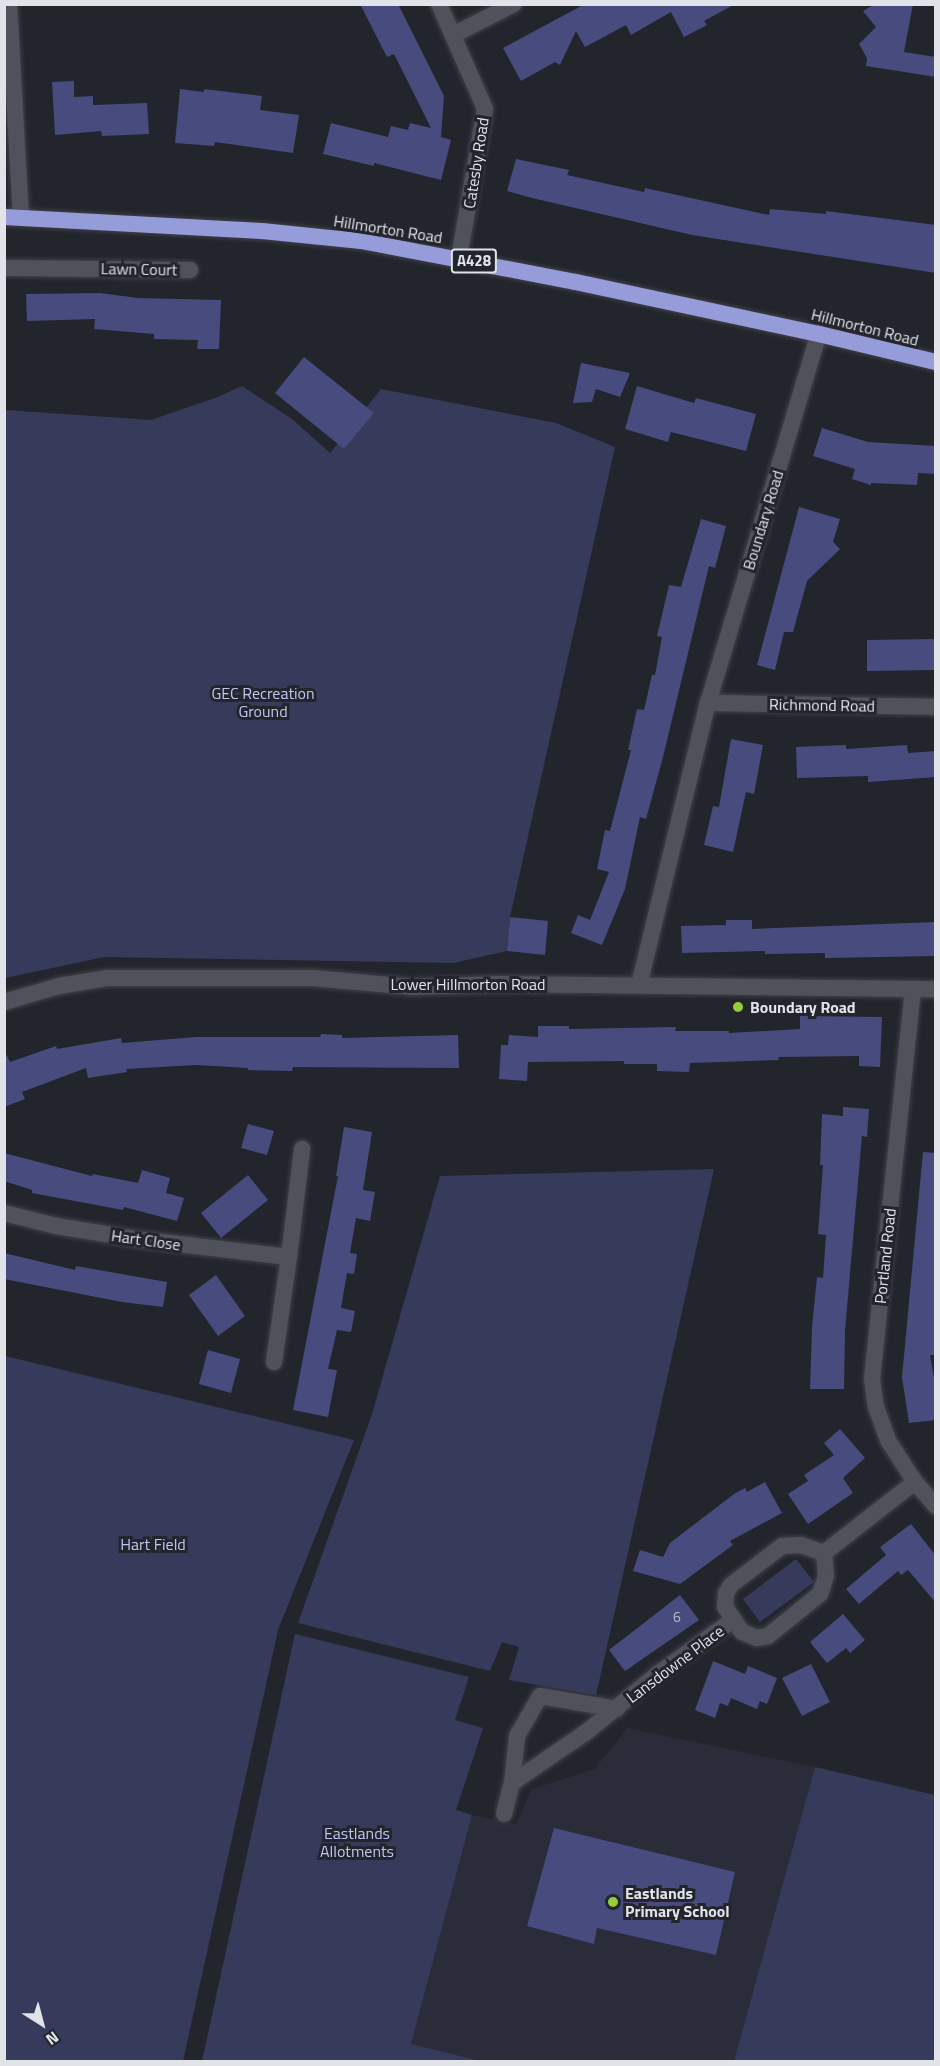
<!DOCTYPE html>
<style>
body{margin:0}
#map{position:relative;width:940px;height:2066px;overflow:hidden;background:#23252d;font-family:"Titillium Web",sans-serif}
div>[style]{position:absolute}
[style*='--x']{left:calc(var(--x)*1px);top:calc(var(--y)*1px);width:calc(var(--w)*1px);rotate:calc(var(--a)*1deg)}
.built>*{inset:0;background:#2a2c3a}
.green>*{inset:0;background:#373b5b}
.building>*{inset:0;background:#474b7d}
.roads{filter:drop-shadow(0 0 2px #404148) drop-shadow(0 0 2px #404148)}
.minor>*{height:16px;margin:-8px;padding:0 8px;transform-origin:8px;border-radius:8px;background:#50525b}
.trunk>*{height:16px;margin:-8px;padding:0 8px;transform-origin:8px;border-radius:8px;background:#969cda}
.dots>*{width:16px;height:16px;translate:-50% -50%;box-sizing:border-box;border:3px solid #23252d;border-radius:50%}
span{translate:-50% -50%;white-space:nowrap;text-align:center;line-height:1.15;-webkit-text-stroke:6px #23252d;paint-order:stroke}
.number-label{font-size:14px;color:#bbbdce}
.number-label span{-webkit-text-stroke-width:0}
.shield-label span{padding:2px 4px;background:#23252d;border:2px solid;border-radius:4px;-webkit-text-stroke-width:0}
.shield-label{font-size:15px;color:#e2e3e9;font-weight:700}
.street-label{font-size:16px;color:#e2e3e9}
.park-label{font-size:16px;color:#bec5f4}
.poi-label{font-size:16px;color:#e2e3e9;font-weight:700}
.left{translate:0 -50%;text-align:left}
.frame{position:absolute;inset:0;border:6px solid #e2e3e9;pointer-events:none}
.north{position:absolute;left:12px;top:1994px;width:60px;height:60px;-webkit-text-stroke:4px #23252d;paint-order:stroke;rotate:144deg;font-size:16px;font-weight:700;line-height:24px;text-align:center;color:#e2e3e9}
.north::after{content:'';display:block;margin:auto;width:21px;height:27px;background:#e2e3e9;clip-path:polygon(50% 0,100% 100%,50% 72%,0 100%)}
</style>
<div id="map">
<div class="built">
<div style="clip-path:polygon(627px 1728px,815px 1767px,734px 2061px,480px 2062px,411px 2044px,472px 1815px,516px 1824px,532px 1789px,595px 1769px)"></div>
</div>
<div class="green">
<div style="clip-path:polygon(242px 386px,292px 419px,330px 453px,381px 389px,556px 423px,615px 447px,510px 917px,507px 951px,453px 963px,104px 957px,5px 978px,5px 410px,151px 420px,215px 398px)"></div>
<div style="clip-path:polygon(714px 1169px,596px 1695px,509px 1680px,519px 1647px,509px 1644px,502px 1642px,490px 1671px,298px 1623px,372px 1414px,440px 1176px)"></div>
<div style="clip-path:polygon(5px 1356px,354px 1440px,278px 1630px,183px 2061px,5px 2061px)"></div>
<div style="clip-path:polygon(796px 1559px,814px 1582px,760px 1622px,743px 1599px)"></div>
<div style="clip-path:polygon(295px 1634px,469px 1677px,455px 1720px,483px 1728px,456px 1810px,472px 1815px,411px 2044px,480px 2061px,202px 2061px)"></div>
<div style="clip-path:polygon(815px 1767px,935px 1795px,935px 2061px,734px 2061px)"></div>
</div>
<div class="building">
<div style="clip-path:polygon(360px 4px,398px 4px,444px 96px,441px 137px,451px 140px,441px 180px,374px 163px,374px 166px,323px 154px,331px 123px,388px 137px,391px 126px,408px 130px,410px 123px,431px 128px,394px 54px,387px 57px)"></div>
<div style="clip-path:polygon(585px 4px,735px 4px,704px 21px,707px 25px,684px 37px,671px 12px,631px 35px,626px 25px,585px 47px,576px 31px,560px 65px,555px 62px,521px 81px,503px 48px)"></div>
<div style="clip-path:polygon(875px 4px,913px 4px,904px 52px,936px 57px,936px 77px,866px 66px,867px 58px,859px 44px,876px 27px,863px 11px)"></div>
<div style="clip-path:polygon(74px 81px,74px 97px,93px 96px,93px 105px,147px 103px,149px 134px,102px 136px,101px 131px,55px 135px,52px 82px)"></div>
<div style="clip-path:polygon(180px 89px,204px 92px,204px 89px,262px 96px,260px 110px,299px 115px,293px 153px,215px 142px,214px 146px,175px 143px)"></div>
<div style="clip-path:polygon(516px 159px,569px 170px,567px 175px,644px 192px,645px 188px,769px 215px,770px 209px,826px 214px,826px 211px,936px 225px,936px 273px,692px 235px,532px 198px,507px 191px)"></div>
<div style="clip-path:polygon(100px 293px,138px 298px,221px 300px,219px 349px,197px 349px,198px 340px,154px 339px,154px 334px,94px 329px,95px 319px,27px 321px,26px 294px)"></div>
<div style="clip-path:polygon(304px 357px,374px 413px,344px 449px,275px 393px)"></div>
<div style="clip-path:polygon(581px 363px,630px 373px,620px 397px,596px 389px,592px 402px,573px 403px)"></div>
<div style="clip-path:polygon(637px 386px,694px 403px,696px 398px,756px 414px,746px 451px,671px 432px,668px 442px,625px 429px)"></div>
<div style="clip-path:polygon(822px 428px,868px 442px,936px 446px,936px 474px,918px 473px,917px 485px,871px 483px,871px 485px,852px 479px,855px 469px,813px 456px)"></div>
<div style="clip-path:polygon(799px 507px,840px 519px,833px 542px,840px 549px,807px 581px,793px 632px,784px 632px,775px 670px,757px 665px)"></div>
<div style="clip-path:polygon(701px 519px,726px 526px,715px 568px,709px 566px,663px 757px,646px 819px,640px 817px,625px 889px,602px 945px,571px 933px,578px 915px,590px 920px,609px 872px,597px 869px,605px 830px,610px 831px,631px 750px,628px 750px,637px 709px,644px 710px,652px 675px,655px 675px,662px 637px,657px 636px,669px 585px,681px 587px)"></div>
<div style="clip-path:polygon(936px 639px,936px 670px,867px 671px,867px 640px)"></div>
<div style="clip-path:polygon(731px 739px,763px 745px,754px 794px,746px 792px,733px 852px,704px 845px,713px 806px,719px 807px)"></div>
<div style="clip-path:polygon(846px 745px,846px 749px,907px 745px,908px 753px,936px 751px,936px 777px,868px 782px,868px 776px,797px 778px,796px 747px)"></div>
<div style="clip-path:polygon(510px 917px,548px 921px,545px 955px,507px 951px)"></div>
<div style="clip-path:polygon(726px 920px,752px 920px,752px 929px,936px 922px,936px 956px,825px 958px,825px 953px,765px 954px,765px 951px,682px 953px,681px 926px,726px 925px)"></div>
<div style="clip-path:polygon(800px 1016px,882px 1017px,880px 1067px,859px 1066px,859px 1056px,778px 1057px,779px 1060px,690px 1063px,689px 1072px,657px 1071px,657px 1064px,624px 1064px,624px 1061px,528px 1062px,527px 1081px,499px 1079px,501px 1045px,508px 1045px,509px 1035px,538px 1037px,538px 1026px,569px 1026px,569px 1029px,676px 1027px,675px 1031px,729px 1031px,729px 1033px,800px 1029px)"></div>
<div style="clip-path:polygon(321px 1034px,342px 1035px,342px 1038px,458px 1035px,459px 1068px,293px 1067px,292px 1071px,248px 1070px,248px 1068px,196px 1065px,126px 1069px,127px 1072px,88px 1078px,86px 1068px,22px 1092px,25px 1099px,4px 1107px,4px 1050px,10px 1062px,56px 1046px,57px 1049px,121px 1038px,122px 1043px,196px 1037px,320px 1037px)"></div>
<div style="clip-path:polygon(843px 1107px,869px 1109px,867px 1137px,862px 1136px,845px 1331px,844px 1389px,810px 1389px,812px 1327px,817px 1277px,823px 1278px,826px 1235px,818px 1234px,823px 1165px,820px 1165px,822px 1114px,843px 1116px)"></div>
<div style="clip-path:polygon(248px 1124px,274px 1131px,267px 1155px,241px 1148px)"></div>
<div style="clip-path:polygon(344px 1127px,372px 1132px,363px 1190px,375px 1192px,370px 1221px,356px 1218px,350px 1253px,357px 1254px,354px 1274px,347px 1273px,341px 1308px,355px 1311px,351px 1332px,337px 1330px,328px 1369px,337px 1370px,328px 1417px,293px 1410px,338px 1176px,336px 1176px)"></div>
<div style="clip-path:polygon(923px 1152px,936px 1153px,936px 1355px,930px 1355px,936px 1390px,936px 1420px,909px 1423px,902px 1377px)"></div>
<div style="clip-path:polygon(4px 1153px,92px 1176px,93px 1174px,138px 1183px,142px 1170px,170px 1178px,166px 1193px,184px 1198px,177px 1221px,124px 1207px,123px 1210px,32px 1193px,32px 1190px,4px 1181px)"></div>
<div style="clip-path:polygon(248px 1175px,268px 1200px,221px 1238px,201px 1213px)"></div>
<div style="clip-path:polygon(4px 1253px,75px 1270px,76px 1266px,167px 1282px,163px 1307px,122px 1302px,4px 1279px)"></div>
<div style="clip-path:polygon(216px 1275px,245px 1316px,218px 1336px,189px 1295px)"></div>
<div style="clip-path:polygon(208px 1350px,240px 1359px,231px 1393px,199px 1384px)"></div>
<div style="clip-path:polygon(840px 1429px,865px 1458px,843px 1478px,853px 1493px,808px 1524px,788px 1494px,808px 1481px,804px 1475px,834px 1455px,824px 1443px)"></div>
<div style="clip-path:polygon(765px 1482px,782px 1513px,730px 1541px,733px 1545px,680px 1584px,633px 1571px,640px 1550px,663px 1557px,670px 1543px,734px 1494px,745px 1488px,747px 1492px)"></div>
<div style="clip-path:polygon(911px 1524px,936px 1556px,936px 1603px,908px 1570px,901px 1575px,898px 1571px,859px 1604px,846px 1589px,886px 1555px,880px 1547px)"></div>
<div style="clip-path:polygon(680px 1595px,699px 1620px,625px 1671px,609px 1650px)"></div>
<div style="clip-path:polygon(843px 1614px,865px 1640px,850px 1653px,846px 1648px,827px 1663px,810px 1642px)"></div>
<div style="clip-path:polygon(713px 1661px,745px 1674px,748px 1666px,777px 1678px,767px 1704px,760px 1701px,757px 1709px,731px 1698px,728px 1706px,720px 1703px,715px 1718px,695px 1710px)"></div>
<div style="clip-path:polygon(811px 1664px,830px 1702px,802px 1716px,782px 1678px)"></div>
<div style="clip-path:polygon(554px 1828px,735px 1872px,716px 1955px,597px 1928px,594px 1944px,527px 1926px)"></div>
</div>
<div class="roads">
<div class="minor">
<div style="--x:9;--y:4;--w:213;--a:86.8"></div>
<div style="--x:439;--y:4;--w:115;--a:66.3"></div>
<div style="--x:485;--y:109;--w:151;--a:99.9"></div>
<div style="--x:453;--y:35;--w:68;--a:-26.9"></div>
<div style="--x:4;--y:268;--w:186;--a:0.6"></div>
<div style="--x:708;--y:703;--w:228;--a:1"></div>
<div style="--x:639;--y:985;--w:290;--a:-76.3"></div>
<div style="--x:708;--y:703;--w:385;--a:-73.3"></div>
<div style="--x:913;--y:989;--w:392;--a:96"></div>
<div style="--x:872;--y:1379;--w:28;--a:82"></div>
<div style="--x:876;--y:1407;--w:37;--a:70"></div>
<div style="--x:889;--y:1442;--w:48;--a:57"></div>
<div style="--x:915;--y:1482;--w:32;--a:49"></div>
<div style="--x:4;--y:1002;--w:57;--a:-16.2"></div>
<div style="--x:59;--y:986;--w:50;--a:-9.3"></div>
<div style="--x:108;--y:978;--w:205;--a:0"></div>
<div style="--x:313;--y:978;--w:98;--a:5.2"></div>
<div style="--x:411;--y:987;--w:91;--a:-1.9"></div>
<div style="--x:502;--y:984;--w:434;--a:0.7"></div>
<div style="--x:4;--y:1213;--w:54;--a:14"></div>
<div style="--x:56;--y:1226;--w:81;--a:9.2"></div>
<div style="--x:136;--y:1239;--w:154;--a:6.7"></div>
<div style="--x:289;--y:1257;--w:109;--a:-83.1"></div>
<div style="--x:274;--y:1362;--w:106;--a:-81.9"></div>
<div style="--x:801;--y:1545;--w:24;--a:19"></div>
<div style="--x:824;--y:1553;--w:23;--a:85"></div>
<div style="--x:826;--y:1576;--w:19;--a:108"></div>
<div style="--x:820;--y:1594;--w:67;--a:141.1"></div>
<div style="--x:768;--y:1636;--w:11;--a:170"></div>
<div style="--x:757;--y:1638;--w:16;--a:-158"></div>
<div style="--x:742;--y:1632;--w:30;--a:-124"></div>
<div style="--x:725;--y:1607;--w:14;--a:-86"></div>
<div style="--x:726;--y:1593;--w:9;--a:-58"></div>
<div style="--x:731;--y:1585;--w:64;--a:-37.4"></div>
<div style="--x:782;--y:1546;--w:19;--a:-3"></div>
<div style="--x:824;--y:1553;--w:115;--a:-38"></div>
<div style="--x:512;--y:1783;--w:47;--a:-83.9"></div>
<div style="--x:517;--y:1736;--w:46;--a:-60.1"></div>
<div style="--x:540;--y:1696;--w:78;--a:9.6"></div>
<div style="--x:504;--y:1814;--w:32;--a:-76"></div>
<div style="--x:512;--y:1783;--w:93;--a:-34.5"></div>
<div style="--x:589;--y:1730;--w:90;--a:-39.2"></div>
<div style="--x:659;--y:1673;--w:91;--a:-35.6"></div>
</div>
<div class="trunk">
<div style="--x:4;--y:217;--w:258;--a:3.1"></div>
<div style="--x:262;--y:231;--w:100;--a:5.8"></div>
<div style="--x:361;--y:241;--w:219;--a:10.8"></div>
<div style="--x:576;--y:282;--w:249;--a:12.1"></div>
<div style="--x:819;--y:334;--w:120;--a:13.5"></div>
</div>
</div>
<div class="dots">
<div style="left:738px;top:1007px;background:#94cc3c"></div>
<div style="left:613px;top:1902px;background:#94cc3c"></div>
</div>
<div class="number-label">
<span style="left:677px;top:1617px">6</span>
</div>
<div class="shield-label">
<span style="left:474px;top:261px">A428</span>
</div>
<div class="street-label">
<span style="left:476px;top:163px;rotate:-81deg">Catesby Road</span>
<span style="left:388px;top:229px;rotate:9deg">Hillmorton Road</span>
<span style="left:139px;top:269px;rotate:1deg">Lawn Court</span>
<span style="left:865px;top:327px;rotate:14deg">Hillmorton Road</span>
<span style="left:763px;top:520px;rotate:-73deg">Boundary Road</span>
<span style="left:822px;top:705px;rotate:1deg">Richmond Road</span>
<span style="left:468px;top:984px">Lower Hillmorton Road</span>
<span style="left:146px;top:1240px;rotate:8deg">Hart Close</span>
<span style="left:885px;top:1256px;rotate:-84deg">Portland Road</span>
<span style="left:675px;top:1664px;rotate:-37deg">Lansdowne Place</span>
</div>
<div class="park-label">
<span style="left:263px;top:702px">GEC Recreation<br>Ground</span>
<span style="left:153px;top:1544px">Hart Field</span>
<span style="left:357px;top:1842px">Eastlands<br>Allotments</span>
</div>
<div class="poi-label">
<span class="left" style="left:750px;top:1007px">Boundary Road</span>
<span class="left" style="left:625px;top:1902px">Eastlands<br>Primary School</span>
</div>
<div class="frame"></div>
<div class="north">N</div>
</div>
